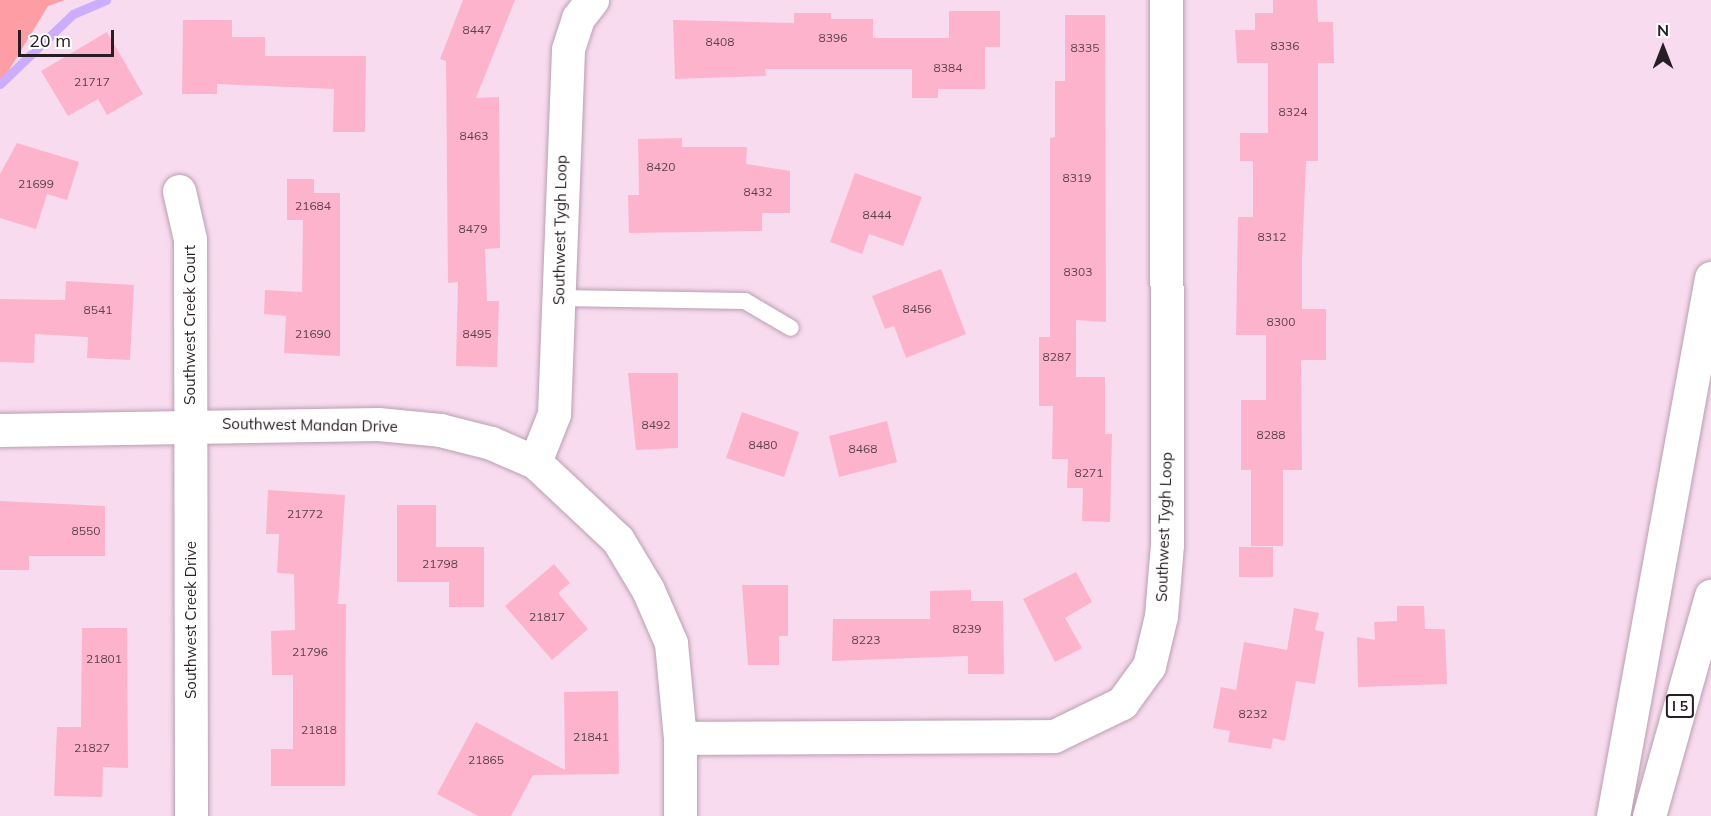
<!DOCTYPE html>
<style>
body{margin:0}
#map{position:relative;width:1711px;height:816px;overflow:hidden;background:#f8dbee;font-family:Mulish,sans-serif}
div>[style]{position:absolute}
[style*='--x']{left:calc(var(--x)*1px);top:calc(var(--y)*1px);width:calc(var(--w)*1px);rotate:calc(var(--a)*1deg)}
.green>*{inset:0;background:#fe9da4}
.stream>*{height:9px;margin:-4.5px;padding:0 4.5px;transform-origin:4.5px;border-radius:4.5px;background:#ccacfd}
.building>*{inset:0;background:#feb3cd}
.roads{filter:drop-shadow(0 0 2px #ba9fb1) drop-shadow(0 0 2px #ba9fb1)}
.lane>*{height:16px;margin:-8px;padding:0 8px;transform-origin:8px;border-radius:8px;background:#fff}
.street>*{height:33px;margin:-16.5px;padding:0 16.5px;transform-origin:16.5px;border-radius:16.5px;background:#fff}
.highway>*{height:33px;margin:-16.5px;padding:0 16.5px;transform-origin:16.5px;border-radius:16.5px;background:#fff}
span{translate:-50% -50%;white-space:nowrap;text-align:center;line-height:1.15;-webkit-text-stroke:6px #fff;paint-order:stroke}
.number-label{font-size:12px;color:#5d424e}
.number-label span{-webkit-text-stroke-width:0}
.shield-label span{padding:2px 4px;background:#fff;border:2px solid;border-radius:4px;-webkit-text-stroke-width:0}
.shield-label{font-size:14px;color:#271d24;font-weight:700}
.street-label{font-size:15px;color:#271d24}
.north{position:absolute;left:1633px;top:18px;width:60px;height:60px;-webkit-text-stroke:4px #fff;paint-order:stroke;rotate:0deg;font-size:16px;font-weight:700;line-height:24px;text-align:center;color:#271d24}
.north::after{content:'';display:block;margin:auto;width:21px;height:27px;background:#271d24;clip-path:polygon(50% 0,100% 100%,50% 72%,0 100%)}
.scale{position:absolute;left:18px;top:30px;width:96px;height:27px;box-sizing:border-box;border:3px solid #271d24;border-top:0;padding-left:8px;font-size:18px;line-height:21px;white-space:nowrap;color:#271d24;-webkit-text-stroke:4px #fff;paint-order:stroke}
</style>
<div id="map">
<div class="green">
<div style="clip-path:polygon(0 0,65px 0,48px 6px,0 85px)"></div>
</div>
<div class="stream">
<div style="--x:0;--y:84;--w:101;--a:-43.8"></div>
<div style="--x:73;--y:14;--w:36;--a:-23"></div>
</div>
<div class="building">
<div style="clip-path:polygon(463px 0,515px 0,476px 98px,499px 97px,500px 248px,485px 249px,487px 301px,499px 301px,497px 367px,456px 366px,458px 282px,448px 283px,446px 61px,440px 59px)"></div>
<div style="clip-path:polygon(1273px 0,1317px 0,1318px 22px,1333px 22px,1334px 63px,1318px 63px,1318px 161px,1306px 161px,1302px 258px,1302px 309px,1326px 309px,1326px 360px,1301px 360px,1302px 470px,1283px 470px,1283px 546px,1251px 546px,1251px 470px,1241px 470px,1241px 400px,1266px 400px,1266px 335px,1236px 335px,1238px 217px,1253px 217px,1253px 161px,1240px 161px,1240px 133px,1268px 133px,1268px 63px,1237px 63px,1235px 30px,1255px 30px,1255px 13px,1273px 13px)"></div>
<div style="clip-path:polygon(949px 11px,1000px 11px,1000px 47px,985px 47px,985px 89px,938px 89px,938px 98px,912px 98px,912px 69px,765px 69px,766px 76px,675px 79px,673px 20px,794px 23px,794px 13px,831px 13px,831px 19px,873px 19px,873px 38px,949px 38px)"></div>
<div style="clip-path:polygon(1065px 15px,1105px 15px,1106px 322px,1076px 320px,1076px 377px,1105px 377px,1105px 434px,1112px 434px,1110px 522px,1082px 521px,1083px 488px,1067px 488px,1068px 459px,1052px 459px,1053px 406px,1039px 406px,1039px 337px,1050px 337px,1050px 138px,1055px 137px,1055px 81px,1065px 81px)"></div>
<div style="clip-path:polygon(183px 20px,232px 20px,232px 37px,265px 37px,265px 56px,366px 56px,365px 132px,333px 132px,334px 89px,217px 84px,217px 94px,182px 94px)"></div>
<div style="clip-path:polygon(107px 32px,143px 94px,107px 115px,98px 99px,68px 116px,41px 71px)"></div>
<div style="clip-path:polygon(682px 138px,682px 147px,747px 147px,746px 164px,790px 171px,790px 213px,762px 213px,762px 231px,629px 233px,628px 195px,639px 195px,638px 139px)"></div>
<div style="clip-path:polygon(17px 143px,79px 162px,67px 200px,47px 194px,36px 229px,0 218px,0 174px)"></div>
<div style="clip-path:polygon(855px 173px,922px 197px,903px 246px,869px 234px,862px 254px,830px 242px)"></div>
<div style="clip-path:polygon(287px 179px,314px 179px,314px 193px,340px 193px,340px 356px,284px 353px,286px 316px,264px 314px,265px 290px,302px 292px,303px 220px,287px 220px)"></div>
<div style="clip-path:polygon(941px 269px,966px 334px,906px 358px,894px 326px,885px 329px,872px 296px)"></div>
<div style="clip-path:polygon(66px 281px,134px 285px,130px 360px,87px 358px,88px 337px,35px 334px,34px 363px,0 362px,0 299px,65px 300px)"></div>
<div style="clip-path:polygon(628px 373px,678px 373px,678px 448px,636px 450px)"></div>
<div style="clip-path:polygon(742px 412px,799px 432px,784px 477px,726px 458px)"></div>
<div style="clip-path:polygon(887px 421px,897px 462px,839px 477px,829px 436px)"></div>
<div style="clip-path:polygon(268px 490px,345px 495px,338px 604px,346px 604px,345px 786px,271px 786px,271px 749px,293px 749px,293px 675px,272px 675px,271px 631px,295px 630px,294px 574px,277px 573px,279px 534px,266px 534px)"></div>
<div style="clip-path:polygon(0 501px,105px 506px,105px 556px,29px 556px,29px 570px,0 570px)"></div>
<div style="clip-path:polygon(397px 505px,436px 505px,436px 547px,484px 547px,484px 607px,449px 607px,449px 582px,397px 582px)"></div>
<div style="clip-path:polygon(1239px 547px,1273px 547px,1273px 577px,1239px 577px)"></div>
<div style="clip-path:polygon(554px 564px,570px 583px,558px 593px,588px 629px,552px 660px,505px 606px)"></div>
<div style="clip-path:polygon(1076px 572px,1092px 602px,1065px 618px,1082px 648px,1055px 662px,1023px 599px)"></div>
<div style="clip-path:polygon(742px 585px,788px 585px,788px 636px,779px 636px,779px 665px,748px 665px)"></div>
<div style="clip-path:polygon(971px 590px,971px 601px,1003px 601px,1004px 674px,968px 674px,968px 656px,832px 661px,833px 619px,930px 619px,930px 591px)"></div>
<div style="clip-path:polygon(1397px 606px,1424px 606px,1425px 629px,1445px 629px,1447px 684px,1358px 687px,1357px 637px,1375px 640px,1374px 622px,1397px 621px)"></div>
<div style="clip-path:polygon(1294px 608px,1319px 613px,1315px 630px,1324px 632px,1315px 684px,1296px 681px,1285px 741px,1273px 738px,1271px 749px,1228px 742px,1230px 731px,1213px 728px,1221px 687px,1236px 690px,1244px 642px,1287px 650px)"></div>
<div style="clip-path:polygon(82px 628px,127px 628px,128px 768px,103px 767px,102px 797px,54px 796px,57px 727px,81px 727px)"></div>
<div style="clip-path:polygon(618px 691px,619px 774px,533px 775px,511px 816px,478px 816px,437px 794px,476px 722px,565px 770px,564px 692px)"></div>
</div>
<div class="roads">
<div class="lane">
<div style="--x:559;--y:298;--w:186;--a:0.9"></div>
<div style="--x:745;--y:301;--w:53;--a:30.4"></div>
</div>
<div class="street">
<div style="--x:179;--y:191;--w:49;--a:77.1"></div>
<div style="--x:190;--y:239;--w:577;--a:89.9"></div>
<div style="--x:0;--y:430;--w:378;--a:-0.9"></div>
<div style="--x:378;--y:424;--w:62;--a:5.5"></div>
<div style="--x:440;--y:430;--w:53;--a:14.3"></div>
<div style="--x:491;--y:443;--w:48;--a:23.4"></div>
<div style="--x:535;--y:462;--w:114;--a:43.2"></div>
<div style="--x:618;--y:540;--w:58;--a:59"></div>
<div style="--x:648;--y:590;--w:58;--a:66.5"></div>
<div style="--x:671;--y:643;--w:95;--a:84.6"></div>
<div style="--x:680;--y:738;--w:78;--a:90"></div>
<div style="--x:535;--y:462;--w:52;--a:-68.4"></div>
<div style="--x:554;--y:414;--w:365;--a:-87.8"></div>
<div style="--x:568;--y:49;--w:33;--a:-72"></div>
<div style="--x:578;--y:18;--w:23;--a:-52"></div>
<div style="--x:680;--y:738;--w:374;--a:-0.3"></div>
<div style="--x:1054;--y:736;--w:76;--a:-25.9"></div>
<div style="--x:1122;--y:703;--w:46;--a:-53.9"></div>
<div style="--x:1149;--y:666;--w:51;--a:-76.5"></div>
<div style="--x:1161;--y:616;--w:72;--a:-85.2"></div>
<div style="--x:1167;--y:544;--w:544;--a:-90.11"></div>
</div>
<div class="highway">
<div style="--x:1613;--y:816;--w:547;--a:-79.68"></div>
<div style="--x:1649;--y:816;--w:229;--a:-74.3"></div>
</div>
</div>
<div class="number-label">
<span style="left:477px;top:30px">8447</span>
<span style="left:833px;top:38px">8396</span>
<span style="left:720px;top:42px">8408</span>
<span style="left:1285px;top:46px">8336</span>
<span style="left:1085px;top:48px">8335</span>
<span style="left:948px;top:68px">8384</span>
<span style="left:92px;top:82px">21717</span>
<span style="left:1293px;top:112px">8324</span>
<span style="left:474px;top:136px">8463</span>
<span style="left:661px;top:167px">8420</span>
<span style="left:1077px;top:178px">8319</span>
<span style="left:36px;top:184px">21699</span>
<span style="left:758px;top:192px">8432</span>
<span style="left:313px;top:206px">21684</span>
<span style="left:877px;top:215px">8444</span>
<span style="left:473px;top:229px">8479</span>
<span style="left:1272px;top:237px">8312</span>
<span style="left:1078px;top:272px">8303</span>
<span style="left:917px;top:309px">8456</span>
<span style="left:98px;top:310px">8541</span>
<span style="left:1281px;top:322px">8300</span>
<span style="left:313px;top:334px">21690</span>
<span style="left:477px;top:334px">8495</span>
<span style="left:1057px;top:357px">8287</span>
<span style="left:656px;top:425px">8492</span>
<span style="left:1271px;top:435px">8288</span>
<span style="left:763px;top:445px">8480</span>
<span style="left:863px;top:449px">8468</span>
<span style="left:1089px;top:473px">8271</span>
<span style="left:305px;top:514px">21772</span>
<span style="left:86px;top:531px">8550</span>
<span style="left:440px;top:564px">21798</span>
<span style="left:547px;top:617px">21817</span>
<span style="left:967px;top:629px">8239</span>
<span style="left:866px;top:640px">8223</span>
<span style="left:310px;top:652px">21796</span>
<span style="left:104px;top:659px">21801</span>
<span style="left:1253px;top:714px">8232</span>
<span style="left:319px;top:730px">21818</span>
<span style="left:591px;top:737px">21841</span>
<span style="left:92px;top:748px">21827</span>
<span style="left:486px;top:760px">21865</span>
</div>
<div class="shield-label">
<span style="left:1680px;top:706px">I 5</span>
</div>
<div class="street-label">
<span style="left:560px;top:230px;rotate:-89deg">Southwest Tygh Loop</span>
<span style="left:190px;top:325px;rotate:-90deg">Southwest Creek Court</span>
<span style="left:310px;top:425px;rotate:1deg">Southwest Mandan Drive</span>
<span style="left:1164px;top:527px;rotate:-88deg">Southwest Tygh Loop</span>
<span style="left:191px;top:620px;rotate:-90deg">Southwest Creek Drive</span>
</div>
<div class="north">N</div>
<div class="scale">20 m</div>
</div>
